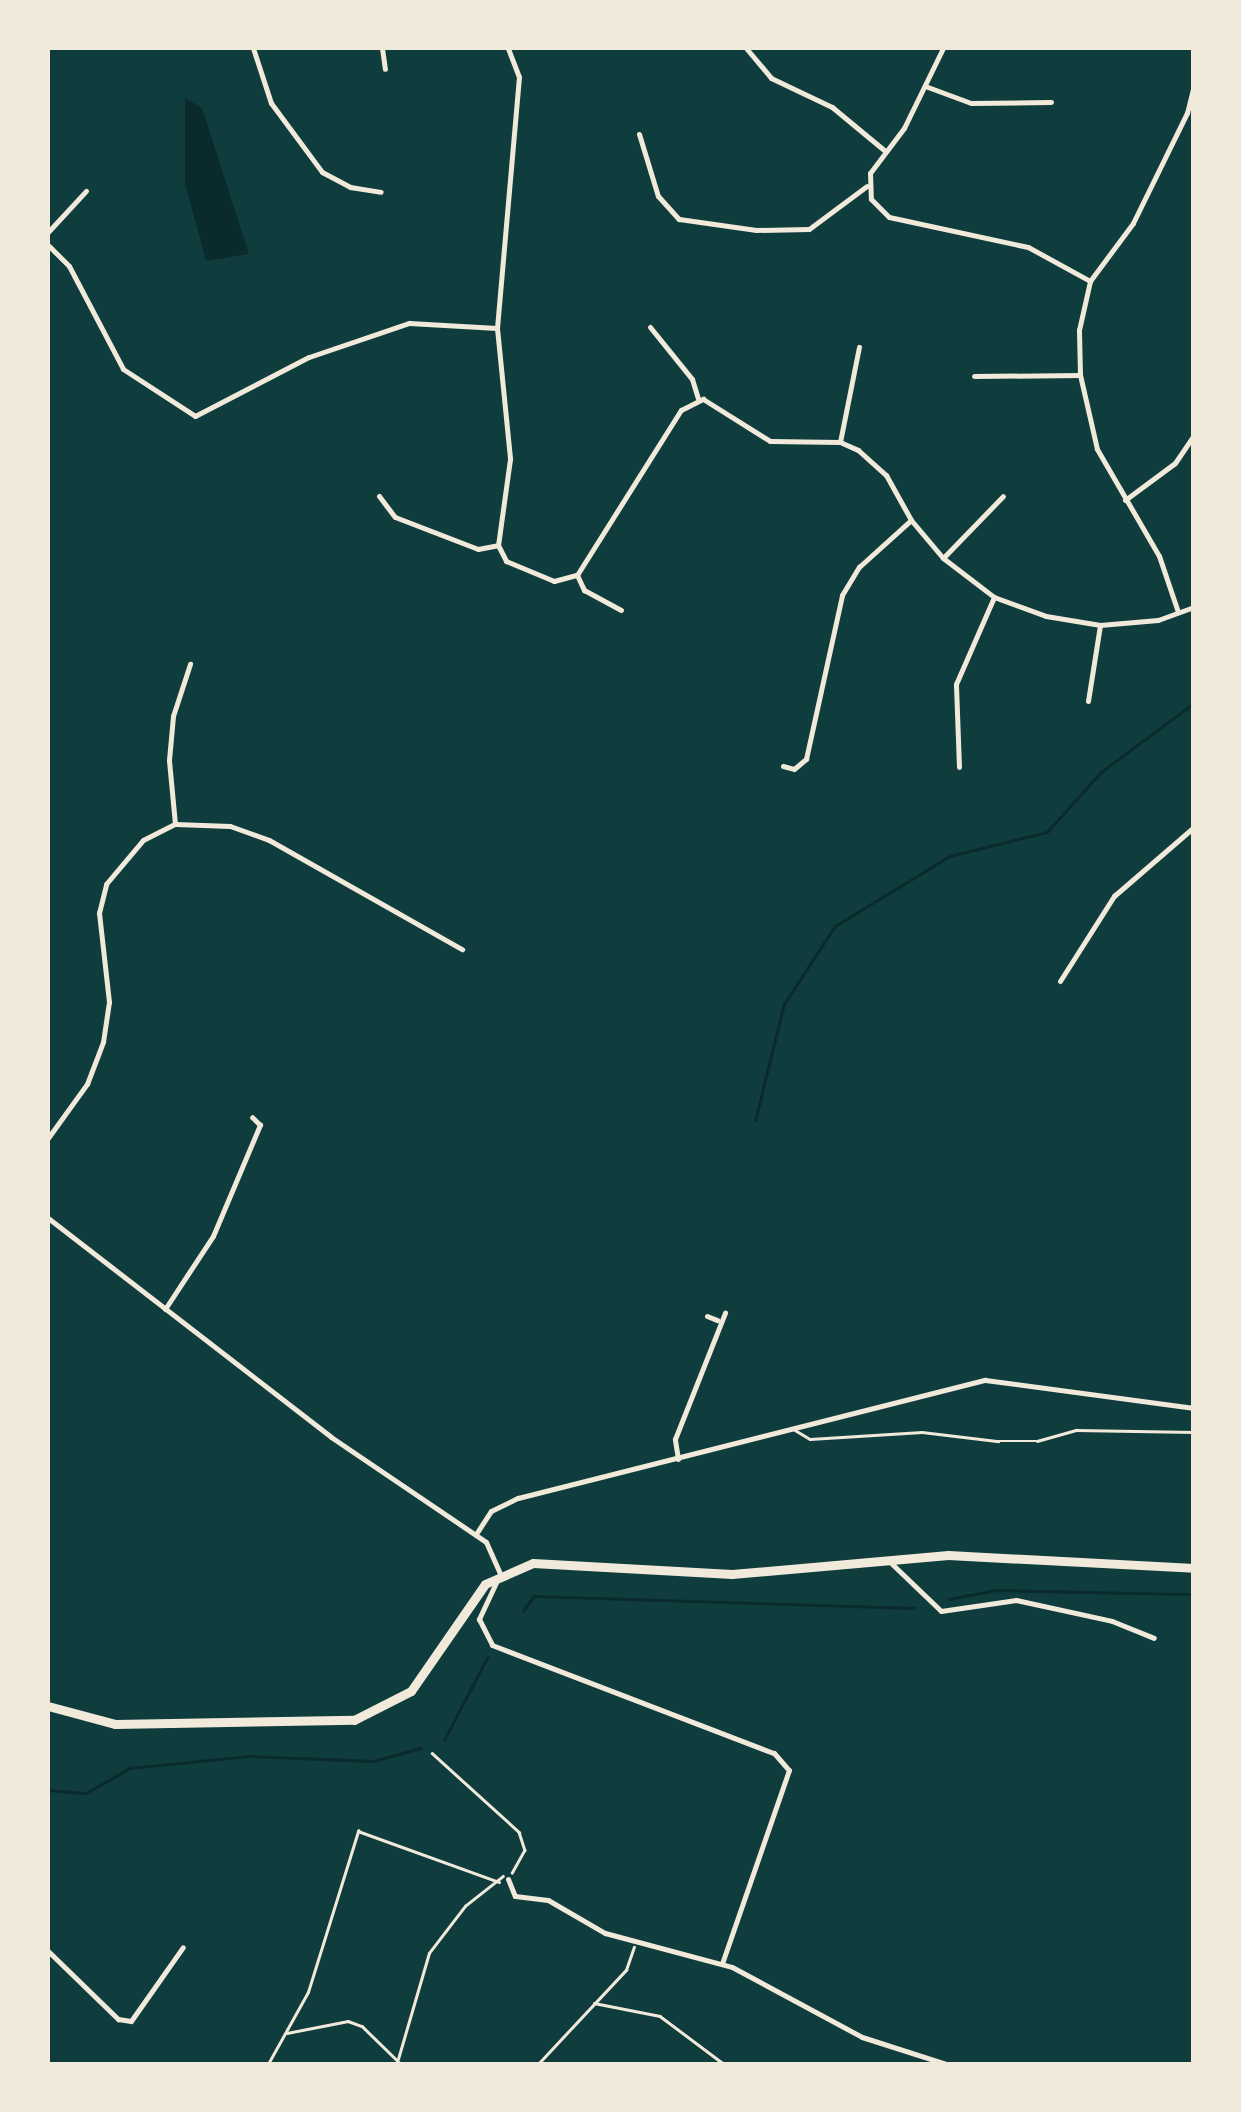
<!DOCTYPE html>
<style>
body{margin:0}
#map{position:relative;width:1241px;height:2112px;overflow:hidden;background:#0f3d3e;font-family:Helvetica,sans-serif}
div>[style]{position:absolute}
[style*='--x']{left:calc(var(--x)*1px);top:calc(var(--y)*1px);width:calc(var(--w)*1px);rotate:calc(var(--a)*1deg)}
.water>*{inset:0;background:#0a2a2b}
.stream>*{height:2.5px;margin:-1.25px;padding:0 1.25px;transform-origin:1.25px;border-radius:1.25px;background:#0a2a2b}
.path>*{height:2.5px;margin:-1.25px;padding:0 1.25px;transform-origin:1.25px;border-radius:1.25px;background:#f1e9da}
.service>*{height:2.5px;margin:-1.25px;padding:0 1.25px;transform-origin:1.25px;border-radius:1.25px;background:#f1e9da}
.minor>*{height:5px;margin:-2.5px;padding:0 2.5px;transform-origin:2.5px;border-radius:2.5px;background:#f1e9da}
.primary>*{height:9px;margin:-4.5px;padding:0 4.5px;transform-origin:4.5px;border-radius:4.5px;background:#f1e9da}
span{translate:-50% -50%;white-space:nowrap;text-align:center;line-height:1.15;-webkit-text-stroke:10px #f1e9da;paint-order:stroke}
.frame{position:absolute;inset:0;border:50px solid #f1e9da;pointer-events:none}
</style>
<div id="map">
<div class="water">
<div style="clip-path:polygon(185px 98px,202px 108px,249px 254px,206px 261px,185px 183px)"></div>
</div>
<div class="stream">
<div style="--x:755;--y:1121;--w:121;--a:-76.1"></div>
<div style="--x:784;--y:1004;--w:93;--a:-56.8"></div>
<div style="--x:835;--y:926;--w:135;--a:-31.3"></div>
<div style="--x:950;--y:856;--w:100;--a:-13.9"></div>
<div style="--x:1047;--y:832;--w:81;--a:-48"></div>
<div style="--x:1101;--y:772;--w:116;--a:-36.6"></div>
<div style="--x:949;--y:1599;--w:48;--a:-10.8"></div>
<div style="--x:996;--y:1590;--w:198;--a:1.2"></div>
<div style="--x:523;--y:1611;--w:19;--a:-54"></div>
<div style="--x:534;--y:1596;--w:380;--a:1.8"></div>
<div style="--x:444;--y:1740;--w:93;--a:-62.3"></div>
<div style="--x:48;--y:1790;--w:38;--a:5"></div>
<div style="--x:86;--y:1793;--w:51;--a:-29.6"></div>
<div style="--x:130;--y:1768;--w:119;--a:-5.8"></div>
<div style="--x:248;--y:1756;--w:125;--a:2.3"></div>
<div style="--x:373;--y:1761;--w:50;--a:-15.2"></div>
</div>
<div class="path">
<div style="--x:432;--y:1753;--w:118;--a:42.2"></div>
<div style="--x:519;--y:1832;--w:19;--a:72"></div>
<div style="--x:525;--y:1850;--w:26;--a:119"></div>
<div style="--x:594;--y:2003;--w:67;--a:11.1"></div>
<div style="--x:660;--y:2016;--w:80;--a:36.9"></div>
<div style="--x:287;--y:2033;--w:62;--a:-11.1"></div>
<div style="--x:348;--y:2021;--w:15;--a:20"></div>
<div style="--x:362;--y:2026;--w:54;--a:44.3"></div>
<div style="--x:398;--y:2059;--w:110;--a:-73.7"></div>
<div style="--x:429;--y:1953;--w:59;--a:-52.5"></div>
<div style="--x:465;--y:1906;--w:48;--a:-38.3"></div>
<div style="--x:268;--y:2064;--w:82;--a:-60.9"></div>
<div style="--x:308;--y:1992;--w:169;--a:-72.7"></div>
<div style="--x:358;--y:1831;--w:150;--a:19.9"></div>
<div style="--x:538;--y:2064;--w:129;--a:-46.9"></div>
<div style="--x:626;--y:1970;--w:24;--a:-71"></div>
</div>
<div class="service">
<div style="--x:795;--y:1430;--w:17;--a:31"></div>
<div style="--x:810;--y:1439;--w:112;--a:-3.6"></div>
<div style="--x:922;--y:1432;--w:77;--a:6.8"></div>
<div style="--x:998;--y:1441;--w:39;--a:0"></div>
<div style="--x:1037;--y:1441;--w:41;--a:-15.8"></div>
<div style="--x:1076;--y:1430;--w:118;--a:1"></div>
</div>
<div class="minor">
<div style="--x:253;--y:48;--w:58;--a:71.9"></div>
<div style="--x:271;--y:103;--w:86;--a:53.5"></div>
<div style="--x:322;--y:172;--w:32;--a:28"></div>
<div style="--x:350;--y:187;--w:31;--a:9"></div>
<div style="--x:382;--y:48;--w:21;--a:82"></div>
<div style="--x:746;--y:48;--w:39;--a:50"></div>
<div style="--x:771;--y:78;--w:68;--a:25.4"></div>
<div style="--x:832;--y:107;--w:67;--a:39.6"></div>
<div style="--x:943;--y:48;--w:89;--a:116"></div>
<div style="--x:904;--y:128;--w:56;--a:127.1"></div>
<div style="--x:870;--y:173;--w:26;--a:88"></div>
<div style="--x:871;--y:199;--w:25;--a:45"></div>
<div style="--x:889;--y:217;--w:142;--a:12.2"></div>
<div style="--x:1028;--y:247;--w:71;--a:28.7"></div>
<div style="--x:925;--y:86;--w:49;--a:20.3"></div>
<div style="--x:971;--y:103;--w:80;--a:-0.7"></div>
<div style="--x:639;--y:134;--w:65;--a:73"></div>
<div style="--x:658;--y:196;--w:31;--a:48"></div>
<div style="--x:679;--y:219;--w:78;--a:8.1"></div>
<div style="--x:756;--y:230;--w:53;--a:-1.1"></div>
<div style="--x:809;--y:229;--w:72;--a:-36.6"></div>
<div style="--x:48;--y:232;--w:56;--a:-47.2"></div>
<div style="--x:49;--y:246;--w:28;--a:45"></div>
<div style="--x:69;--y:266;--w:116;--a:62.3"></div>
<div style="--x:123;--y:369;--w:86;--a:33.1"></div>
<div style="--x:195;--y:416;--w:128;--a:-27.4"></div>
<div style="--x:309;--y:357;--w:106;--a:-18.8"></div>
<div style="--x:409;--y:323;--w:88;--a:3.3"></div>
<div style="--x:497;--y:328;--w:132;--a:84.3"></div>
<div style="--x:510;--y:459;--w:87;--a:97.9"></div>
<div style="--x:498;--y:545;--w:18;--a:63"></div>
<div style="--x:506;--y:561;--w:52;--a:22.6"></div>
<div style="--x:554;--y:581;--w:24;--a:-15"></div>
<div style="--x:577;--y:575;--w:195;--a:-57.8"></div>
<div style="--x:681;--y:410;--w:25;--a:-27"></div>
<div style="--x:703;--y:399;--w:79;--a:32.1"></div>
<div style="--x:770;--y:441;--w:70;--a:0.8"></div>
<div style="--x:840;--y:442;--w:20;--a:24"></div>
<div style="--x:858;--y:450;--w:38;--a:42"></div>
<div style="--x:886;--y:475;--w:51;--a:60.9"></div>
<div style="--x:911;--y:520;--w:50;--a:49.9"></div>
<div style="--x:943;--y:558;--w:64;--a:37.4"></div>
<div style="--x:994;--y:597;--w:55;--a:20.1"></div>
<div style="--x:1046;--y:616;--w:55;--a:9.5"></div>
<div style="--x:1100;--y:625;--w:58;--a:-4.9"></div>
<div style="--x:1158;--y:620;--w:38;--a:-20"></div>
<div style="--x:650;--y:327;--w:67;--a:51.1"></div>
<div style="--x:692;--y:379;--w:21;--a:73"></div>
<div style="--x:497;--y:328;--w:252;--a:-85"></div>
<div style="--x:519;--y:77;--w:31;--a:-111"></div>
<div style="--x:974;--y:376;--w:106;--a:-0.5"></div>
<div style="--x:840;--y:442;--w:97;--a:-78.7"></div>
<div style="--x:379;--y:496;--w:26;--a:53"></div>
<div style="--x:395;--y:517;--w:89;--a:21.1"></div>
<div style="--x:478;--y:549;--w:20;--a:-11"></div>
<div style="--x:1125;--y:500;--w:62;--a:-36.5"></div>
<div style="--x:1175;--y:463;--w:34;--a:-56"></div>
<div style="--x:943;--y:558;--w:86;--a:-45.9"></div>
<div style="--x:577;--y:575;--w:17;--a:65"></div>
<div style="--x:584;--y:590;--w:42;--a:28.4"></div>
<div style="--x:1178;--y:612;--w:59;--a:-108.7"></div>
<div style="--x:1159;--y:556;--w:124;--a:-120.1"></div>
<div style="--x:1097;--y:449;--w:76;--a:-102.9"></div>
<div style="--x:1080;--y:375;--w:45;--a:-91.3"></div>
<div style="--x:1079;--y:330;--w:50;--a:-77.3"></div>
<div style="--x:1090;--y:281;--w:72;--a:-53.4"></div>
<div style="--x:1133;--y:223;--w:123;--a:-63.9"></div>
<div style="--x:1187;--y:113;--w:30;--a:-76"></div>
<div style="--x:1088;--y:701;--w:77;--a:-81"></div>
<div style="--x:783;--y:766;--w:11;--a:15"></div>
<div style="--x:794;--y:769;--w:16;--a:-40"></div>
<div style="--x:806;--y:759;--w:168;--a:-77.6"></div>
<div style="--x:842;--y:595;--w:33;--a:-59"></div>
<div style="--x:859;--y:567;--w:70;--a:-42.1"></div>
<div style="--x:959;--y:767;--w:83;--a:-92.1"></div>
<div style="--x:956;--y:684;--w:95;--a:-66.4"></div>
<div style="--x:175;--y:824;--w:64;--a:-95.4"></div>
<div style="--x:169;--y:760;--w:44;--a:-84.8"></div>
<div style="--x:173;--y:716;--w:55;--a:-71.9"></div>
<div style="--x:1060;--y:981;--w:101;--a:-57.6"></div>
<div style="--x:1114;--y:896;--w:106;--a:-40.8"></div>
<div style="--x:48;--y:1138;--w:67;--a:-54.2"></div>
<div style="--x:87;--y:1084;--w:45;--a:-69.1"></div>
<div style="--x:103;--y:1042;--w:40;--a:-81.5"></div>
<div style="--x:109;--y:1002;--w:90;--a:-96.4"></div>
<div style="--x:99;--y:913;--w:30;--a:-76"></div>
<div style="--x:106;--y:884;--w:57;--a:-49.9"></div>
<div style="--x:143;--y:840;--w:36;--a:-27"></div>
<div style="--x:175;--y:824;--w:55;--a:2.1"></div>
<div style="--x:230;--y:826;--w:41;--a:19.7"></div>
<div style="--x:269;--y:840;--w:222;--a:29.5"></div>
<div style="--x:48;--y:1218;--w:358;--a:37.7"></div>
<div style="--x:331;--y:1437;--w:187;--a:34.1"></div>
<div style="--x:486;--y:1542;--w:35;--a:66"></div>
<div style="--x:500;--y:1574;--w:50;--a:115"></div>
<div style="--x:479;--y:1619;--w:29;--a:63"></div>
<div style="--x:492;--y:1645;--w:302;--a:21"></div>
<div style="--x:774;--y:1753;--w:23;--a:49"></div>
<div style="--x:789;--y:1770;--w:204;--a:109.1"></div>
<div style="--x:165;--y:1309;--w:87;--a:-56.7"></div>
<div style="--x:213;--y:1236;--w:121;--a:-67.1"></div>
<div style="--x:260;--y:1125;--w:11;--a:-135"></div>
<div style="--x:707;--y:1316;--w:11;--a:22"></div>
<div style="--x:678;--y:1459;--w:20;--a:-99"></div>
<div style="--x:675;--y:1439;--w:136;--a:-68.4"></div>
<div style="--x:476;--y:1534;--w:27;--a:-57"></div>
<div style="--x:491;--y:1511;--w:30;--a:-26"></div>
<div style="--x:518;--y:1498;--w:482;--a:-14.2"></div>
<div style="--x:985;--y:1380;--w:211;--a:7.6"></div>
<div style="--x:891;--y:1563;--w:69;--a:43.8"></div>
<div style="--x:941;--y:1611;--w:76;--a:-8.3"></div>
<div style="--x:1016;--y:1600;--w:98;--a:12.3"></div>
<div style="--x:1112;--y:1621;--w:45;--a:22"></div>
<div style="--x:508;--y:1879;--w:18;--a:68"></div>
<div style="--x:515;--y:1896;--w:33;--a:7"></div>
<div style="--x:548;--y:1900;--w:66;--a:30.1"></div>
<div style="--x:605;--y:1933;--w:131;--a:15"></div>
<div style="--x:732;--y:1967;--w:148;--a:28.3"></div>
<div style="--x:862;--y:2037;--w:88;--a:17.8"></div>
<div style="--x:48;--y:1951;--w:98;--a:44.2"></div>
<div style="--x:118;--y:2019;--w:13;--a:9"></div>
<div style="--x:131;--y:2021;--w:90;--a:-54.9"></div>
</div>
<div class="primary">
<div style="--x:48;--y:1706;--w:69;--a:15"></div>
<div style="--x:115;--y:1724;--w:239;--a:-1"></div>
<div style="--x:354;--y:1720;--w:64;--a:-27"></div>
<div style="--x:411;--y:1691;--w:130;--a:-55.3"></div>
<div style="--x:485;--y:1584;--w:52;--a:-23.6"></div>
<div style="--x:533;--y:1563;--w:199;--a:3.2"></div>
<div style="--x:732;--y:1574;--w:217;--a:-5"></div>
<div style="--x:948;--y:1555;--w:246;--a:3"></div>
</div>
<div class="frame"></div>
</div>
